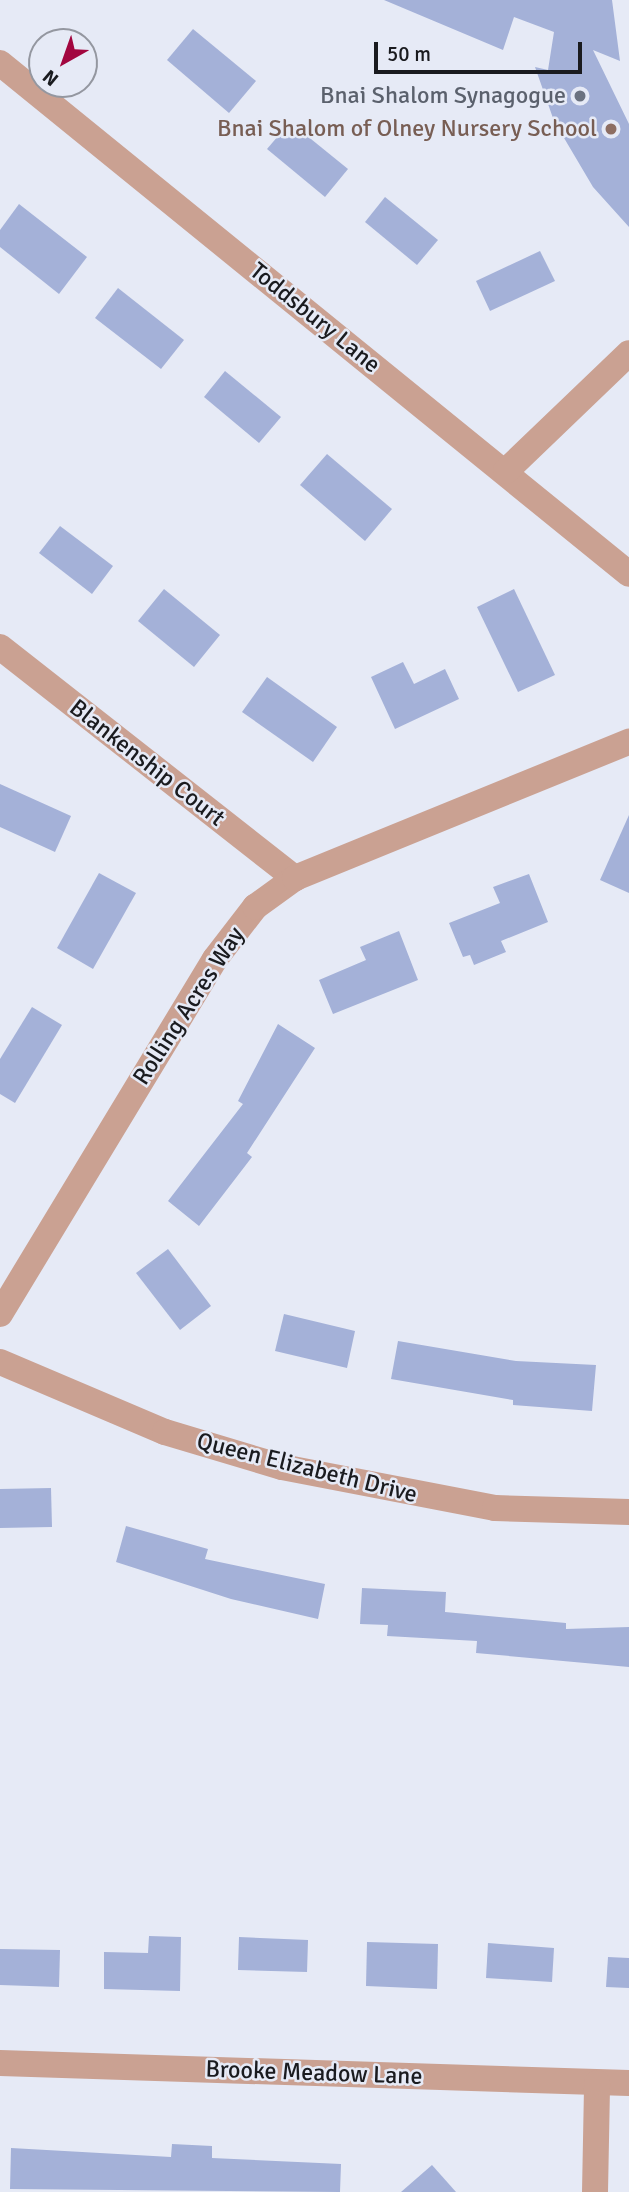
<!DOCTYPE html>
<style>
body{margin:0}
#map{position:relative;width:629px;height:2192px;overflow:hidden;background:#e6eaf6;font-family:Signika,sans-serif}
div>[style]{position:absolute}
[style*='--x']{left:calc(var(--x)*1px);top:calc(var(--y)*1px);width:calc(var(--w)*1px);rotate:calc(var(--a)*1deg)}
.building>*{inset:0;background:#a4b1d8}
.street>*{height:26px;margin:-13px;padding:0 13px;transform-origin:13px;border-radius:13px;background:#caa192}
.dots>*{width:19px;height:19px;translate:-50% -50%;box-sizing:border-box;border:4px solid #e6eaf6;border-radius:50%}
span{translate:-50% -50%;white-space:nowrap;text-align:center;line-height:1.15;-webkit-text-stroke:5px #e6eaf6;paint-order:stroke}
.worship-label{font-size:24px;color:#5b616d}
.right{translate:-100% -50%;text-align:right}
.education-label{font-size:24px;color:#785e54}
.street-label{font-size:24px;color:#1a1b1f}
.north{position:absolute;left:28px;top:28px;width:70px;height:70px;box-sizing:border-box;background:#e6eaf6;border:2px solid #9497a0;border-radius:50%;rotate:220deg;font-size:19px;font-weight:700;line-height:28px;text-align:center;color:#1a1b1f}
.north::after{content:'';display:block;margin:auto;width:24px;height:32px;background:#a2063f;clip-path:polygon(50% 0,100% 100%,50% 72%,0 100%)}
.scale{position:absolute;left:374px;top:42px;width:208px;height:32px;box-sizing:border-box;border:4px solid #1a1b1f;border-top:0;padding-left:9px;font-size:21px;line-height:24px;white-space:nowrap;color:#1a1b1f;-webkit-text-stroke:5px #e6eaf6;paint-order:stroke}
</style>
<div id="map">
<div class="building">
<div style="clip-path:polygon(384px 0,612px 0,620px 61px,593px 50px,629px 124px,629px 227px,593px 187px,554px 121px,535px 67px,548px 70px,554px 32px,514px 17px,503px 50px)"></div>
<div style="clip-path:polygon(193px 29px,256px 81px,229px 113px,167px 60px)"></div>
<div style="clip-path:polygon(290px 122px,348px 169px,325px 197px,267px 149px)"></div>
<div style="clip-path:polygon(385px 197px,438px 240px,417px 265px,365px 222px)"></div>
<div style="clip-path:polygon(19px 204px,87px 257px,59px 294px,0 247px,0 230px)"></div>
<div style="clip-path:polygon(540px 251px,555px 281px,490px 311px,476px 281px)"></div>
<div style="clip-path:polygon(118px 288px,184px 340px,161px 369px,95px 318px)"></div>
<div style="clip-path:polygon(225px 371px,281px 417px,259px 443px,204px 397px)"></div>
<div style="clip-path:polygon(327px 454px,392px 509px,365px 541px,300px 485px)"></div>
<div style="clip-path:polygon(60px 526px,113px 566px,92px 594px,39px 553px)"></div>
<div style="clip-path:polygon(164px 589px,220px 635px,194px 667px,138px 621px)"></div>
<div style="clip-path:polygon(514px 589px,555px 675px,518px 692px,477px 607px)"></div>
<div style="clip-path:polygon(403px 662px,414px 684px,445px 669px,459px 699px,395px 729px,371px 677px)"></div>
<div style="clip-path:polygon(267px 677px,337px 727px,313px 762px,242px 712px)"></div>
<div style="clip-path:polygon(0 784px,71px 816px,55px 852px,0 827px)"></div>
<div style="clip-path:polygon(629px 815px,629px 893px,600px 880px)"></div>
<div style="clip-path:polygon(99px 873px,136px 893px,93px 969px,57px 948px)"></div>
<div style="clip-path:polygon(529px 874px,548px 922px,501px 941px,506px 952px,474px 965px,470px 955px,463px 957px,449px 923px,500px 903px,493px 887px)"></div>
<div style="clip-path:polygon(399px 931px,418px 980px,333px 1014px,319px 980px,366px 960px,360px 947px)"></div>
<div style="clip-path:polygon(32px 1007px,62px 1025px,15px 1103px,0 1094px,0 1059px)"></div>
<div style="clip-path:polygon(278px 1024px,315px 1048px,247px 1153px,252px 1157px,199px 1226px,168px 1201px,243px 1104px,238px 1101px)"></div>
<div style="clip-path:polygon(168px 1249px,211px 1306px,180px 1330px,136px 1273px)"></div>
<div style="clip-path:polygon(284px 1314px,355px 1331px,347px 1368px,275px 1351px)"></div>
<div style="clip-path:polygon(398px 1341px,516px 1361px,596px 1365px,592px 1411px,513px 1405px,513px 1400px,391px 1379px)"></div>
<div style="clip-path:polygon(51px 1488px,52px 1527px,0 1528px,0 1489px)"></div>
<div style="clip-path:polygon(126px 1526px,208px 1549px,205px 1559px,325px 1584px,318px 1619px,231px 1599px,116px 1562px)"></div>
<div style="clip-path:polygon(362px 1588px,446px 1592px,445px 1612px,566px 1623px,566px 1629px,629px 1627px,629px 1667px,476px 1653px,477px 1641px,387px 1636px,388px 1625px,360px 1624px)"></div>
<div style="clip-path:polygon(149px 1936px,181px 1937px,180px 1991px,104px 1989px,104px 1952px,148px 1953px)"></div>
<div style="clip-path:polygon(239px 1937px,308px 1940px,307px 1972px,238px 1970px)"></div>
<div style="clip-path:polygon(367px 1942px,438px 1944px,437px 1989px,366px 1986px)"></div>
<div style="clip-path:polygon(488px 1943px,554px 1948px,552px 1982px,486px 1978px)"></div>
<div style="clip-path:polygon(0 1949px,60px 1950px,59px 1987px,0 1985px)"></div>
<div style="clip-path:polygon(608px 1957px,629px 1958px,629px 1988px,606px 1987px)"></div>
<div style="clip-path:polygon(172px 2144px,212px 2146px,212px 2158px,341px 2164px,340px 2192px,10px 2189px,11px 2148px,171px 2157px)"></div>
<div style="clip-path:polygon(432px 2165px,456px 2192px,401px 2192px)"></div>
</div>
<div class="street">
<div style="--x:0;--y:63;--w:810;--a:39.09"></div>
<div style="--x:506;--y:471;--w:170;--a:-43.8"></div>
<div style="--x:0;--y:647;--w:375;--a:38.1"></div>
<div style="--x:0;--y:1314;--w:415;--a:-58.8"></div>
<div style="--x:215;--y:959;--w:66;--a:-52.4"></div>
<div style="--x:255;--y:907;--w:49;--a:-35.9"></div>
<div style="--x:295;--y:878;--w:361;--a:-22.2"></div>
<div style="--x:0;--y:1362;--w:179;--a:23"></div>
<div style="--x:165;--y:1432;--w:122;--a:16.7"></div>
<div style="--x:282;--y:1467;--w:217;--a:10.9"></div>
<div style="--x:495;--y:1508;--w:134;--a:1.7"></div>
<div style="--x:0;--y:2063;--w:629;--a:1.82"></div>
<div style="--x:595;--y:2192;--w:109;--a:-88.9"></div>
</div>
<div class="dots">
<div style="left:580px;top:96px;background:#6b7280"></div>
<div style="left:611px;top:129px;background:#8d6e63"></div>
</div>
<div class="worship-label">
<span class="right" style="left:566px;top:96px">Bnai Shalom Synagogue</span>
</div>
<div class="education-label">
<span class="right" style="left:597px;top:129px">Bnai Shalom of Olney Nursery School</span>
</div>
<div class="street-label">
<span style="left:315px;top:318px;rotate:39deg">Toddsbury Lane</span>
<span style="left:147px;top:763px;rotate:38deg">Blankenship Court</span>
<span style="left:189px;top:1006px;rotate:-57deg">Rolling Acres Way</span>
<span style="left:307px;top:1468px;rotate:14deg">Queen Elizabeth Drive</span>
<span style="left:314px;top:2073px;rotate:2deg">Brooke Meadow Lane</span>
</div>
<div class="north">N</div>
<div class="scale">50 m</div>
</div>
